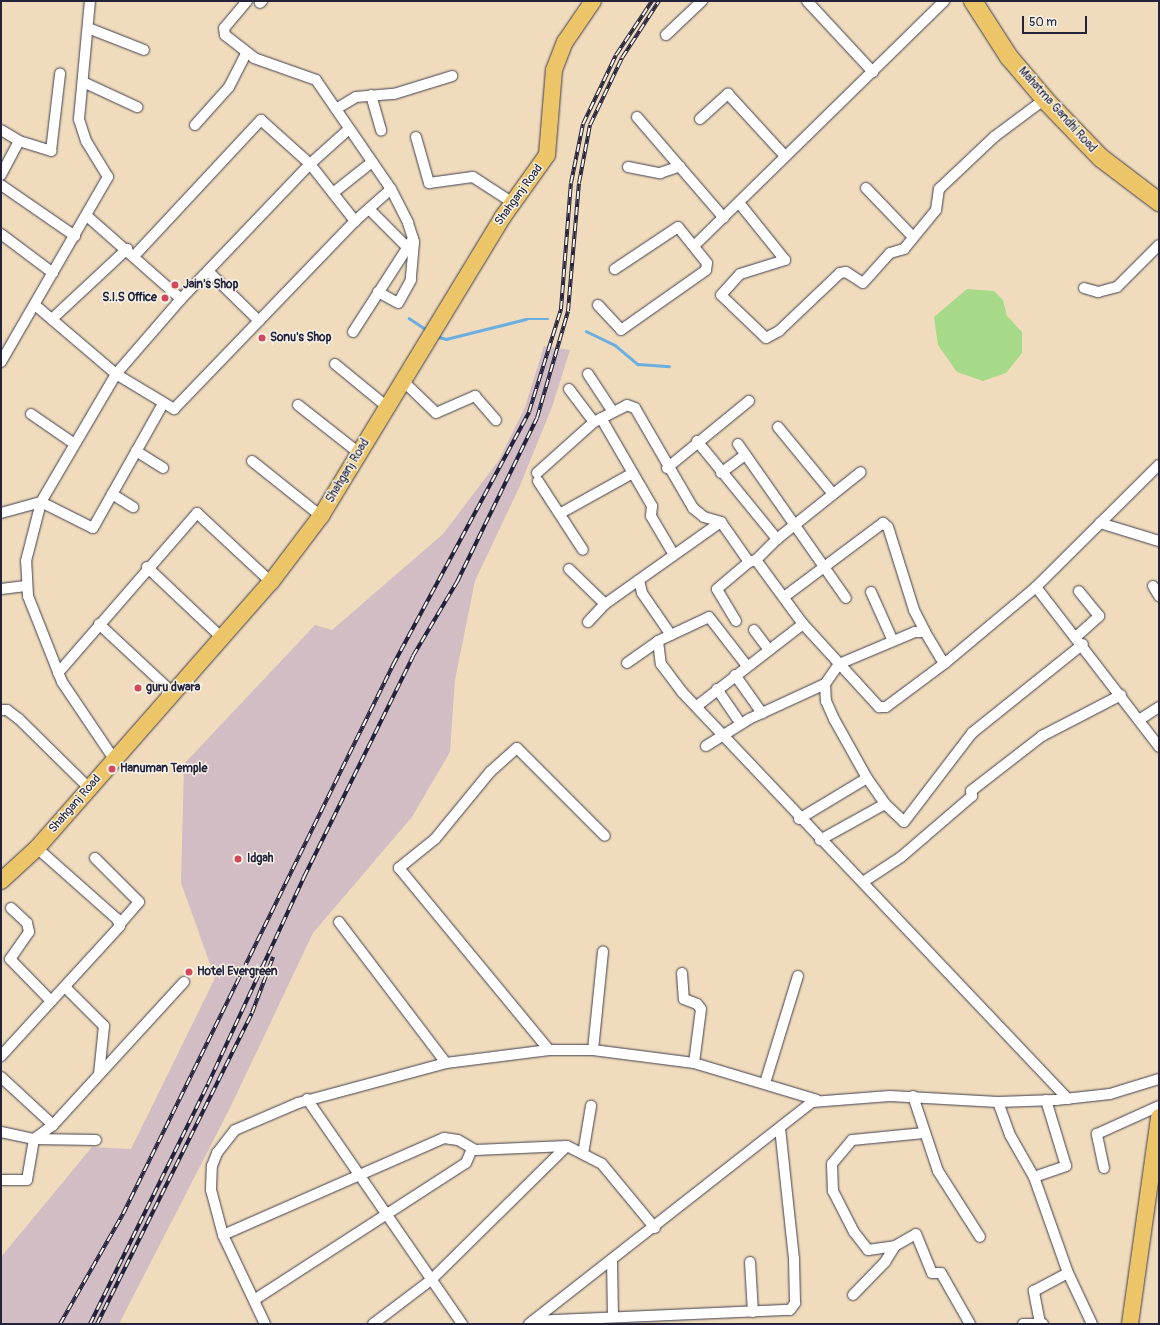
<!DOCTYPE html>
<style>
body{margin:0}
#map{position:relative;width:1160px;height:1325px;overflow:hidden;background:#f0dcbc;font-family:Pangolin,sans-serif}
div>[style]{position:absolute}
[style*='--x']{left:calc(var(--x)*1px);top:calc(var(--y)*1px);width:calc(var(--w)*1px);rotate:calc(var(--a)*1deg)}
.industrial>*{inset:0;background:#d2bdc5}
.green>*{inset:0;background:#a6d988}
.stream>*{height:2.5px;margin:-1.25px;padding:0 1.25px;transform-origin:1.25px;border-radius:1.25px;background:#6bafe0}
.roads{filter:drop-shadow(0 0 1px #413e4e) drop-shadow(0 0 1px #413e4e)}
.street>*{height:10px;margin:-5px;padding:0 5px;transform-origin:5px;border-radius:5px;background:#fff}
.primary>*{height:16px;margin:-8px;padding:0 8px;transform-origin:8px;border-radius:8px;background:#edc569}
.highway>*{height:18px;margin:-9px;padding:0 9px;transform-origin:9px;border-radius:9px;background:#edc569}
.rail>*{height:4px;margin-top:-2px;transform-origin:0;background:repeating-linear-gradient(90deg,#f7f3e8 0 8px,#22223b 0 16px);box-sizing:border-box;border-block:1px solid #22223b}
.dots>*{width:11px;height:11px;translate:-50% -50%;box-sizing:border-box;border:2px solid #f7f3e8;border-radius:50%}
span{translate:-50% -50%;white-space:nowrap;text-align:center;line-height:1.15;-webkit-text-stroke:3px #f7f3e8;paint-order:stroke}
.street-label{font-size:12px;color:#22223b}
.poi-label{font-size:12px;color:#22223b;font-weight:700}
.left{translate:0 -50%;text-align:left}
.right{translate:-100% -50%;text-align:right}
.frame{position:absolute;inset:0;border:2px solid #22223b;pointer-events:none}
.scale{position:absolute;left:1022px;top:16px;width:65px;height:18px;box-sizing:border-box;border:2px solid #22223b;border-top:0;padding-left:5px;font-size:12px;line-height:14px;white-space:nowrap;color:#22223b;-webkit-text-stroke:3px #f7f3e8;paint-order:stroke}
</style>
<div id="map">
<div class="industrial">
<div style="clip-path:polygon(544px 346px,570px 350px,552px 407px,519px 488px,475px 581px,455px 680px,450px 752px,412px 817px,313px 933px,230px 1108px,119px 1324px,1px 1324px,1px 1257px,92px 1147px,131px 1149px,215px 978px,181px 883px,184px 764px,315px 625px,332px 630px,443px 534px,499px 460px,525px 407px)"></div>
</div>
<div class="green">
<div style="clip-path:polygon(967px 289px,994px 291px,1003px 300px,1007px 316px,1022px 332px,1022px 353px,1006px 373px,983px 381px,957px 372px,938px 345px,934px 317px)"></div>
</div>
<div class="stream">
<div style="--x:409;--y:318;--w:22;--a:34"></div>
<div style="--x:586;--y:331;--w:32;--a:26"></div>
<div style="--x:615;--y:345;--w:30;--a:40"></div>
<div style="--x:638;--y:364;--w:31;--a:4"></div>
<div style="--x:436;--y:336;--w:10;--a:17"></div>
<div style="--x:446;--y:339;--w:82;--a:-14"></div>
<div style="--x:526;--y:319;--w:22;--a:0"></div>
</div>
<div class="roads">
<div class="street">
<div style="--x:247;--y:1;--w:35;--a:130"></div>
<div style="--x:224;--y:28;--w:7;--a:82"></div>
<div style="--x:225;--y:35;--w:37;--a:38"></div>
<div style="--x:254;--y:58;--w:66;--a:19.5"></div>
<div style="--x:316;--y:80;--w:132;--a:55.5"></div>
<div style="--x:391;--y:189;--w:38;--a:63"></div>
<div style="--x:408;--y:223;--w:20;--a:72"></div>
<div style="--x:414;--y:242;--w:38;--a:95"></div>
<div style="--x:411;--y:280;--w:26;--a:119"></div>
<div style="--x:398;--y:303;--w:23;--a:-151"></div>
<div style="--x:807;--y:1;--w:97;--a:47.1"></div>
<div style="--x:260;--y:3;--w:3;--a:-45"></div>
<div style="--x:88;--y:28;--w:60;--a:21.4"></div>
<div style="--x:666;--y:35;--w:50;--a:-43.4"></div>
<div style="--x:83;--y:82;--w:60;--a:24.8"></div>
<div style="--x:371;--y:95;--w:37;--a:74"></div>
<div style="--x:336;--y:109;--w:23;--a:-31"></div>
<div style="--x:356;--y:97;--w:38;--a:-5"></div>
<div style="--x:394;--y:94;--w:61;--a:-17.2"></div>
<div style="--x:637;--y:117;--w:133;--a:49.3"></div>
<div style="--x:700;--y:119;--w:38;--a:-42"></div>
<div style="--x:728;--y:94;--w:84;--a:47.4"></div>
<div style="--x:195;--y:125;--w:51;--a:-48.2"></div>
<div style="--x:229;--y:87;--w:37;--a:-63"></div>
<div style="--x:1;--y:130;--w:21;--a:31"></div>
<div style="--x:19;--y:141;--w:34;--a:17"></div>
<div style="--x:51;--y:151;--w:78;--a:-83.3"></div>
<div style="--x:416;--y:137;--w:48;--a:74.2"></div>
<div style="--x:429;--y:183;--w:44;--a:-7.8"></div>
<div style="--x:473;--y:177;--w:48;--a:33"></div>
<div style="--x:628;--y:167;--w:33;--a:11"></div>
<div style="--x:660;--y:173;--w:21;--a:-19"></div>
<div style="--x:1;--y:175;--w:38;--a:-62"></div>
<div style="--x:1;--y:185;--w:90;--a:34.6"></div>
<div style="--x:866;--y:188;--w:68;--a:46.2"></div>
<div style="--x:333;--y:193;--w:50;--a:-38.5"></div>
<div style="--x:740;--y:204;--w:72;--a:51.2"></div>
<div style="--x:785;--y:260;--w:47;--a:162.7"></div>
<div style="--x:740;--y:274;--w:28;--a:132"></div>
<div style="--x:721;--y:295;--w:62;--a:43.7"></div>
<div style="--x:766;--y:338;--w:15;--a:-28"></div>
<div style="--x:779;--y:331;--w:84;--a:-43.6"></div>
<div style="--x:840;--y:273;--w:6;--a:-9"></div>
<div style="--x:846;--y:272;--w:20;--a:33"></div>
<div style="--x:863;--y:283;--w:40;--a:-48"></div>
<div style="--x:890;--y:253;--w:15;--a:-16"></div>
<div style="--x:904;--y:249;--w:50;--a:-50.6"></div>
<div style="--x:936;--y:210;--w:21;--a:-82"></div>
<div style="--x:939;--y:189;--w:76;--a:-43.4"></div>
<div style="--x:994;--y:137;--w:64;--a:-36.7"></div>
<div style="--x:369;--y:209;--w:54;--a:45"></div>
<div style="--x:87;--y:216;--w:125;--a:41.4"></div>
<div style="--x:1;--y:234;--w:65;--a:36.9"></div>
<div style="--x:695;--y:245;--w:349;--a:-44.4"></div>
<div style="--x:135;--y:255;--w:185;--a:-47"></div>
<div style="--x:261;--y:120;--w:66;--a:41.9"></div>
<div style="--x:310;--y:164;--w:73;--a:51.7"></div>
<div style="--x:209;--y:272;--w:70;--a:44.4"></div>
<div style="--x:1084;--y:288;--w:15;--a:16"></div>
<div style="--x:1098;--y:292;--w:20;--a:-15"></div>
<div style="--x:1117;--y:287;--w:59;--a:-45"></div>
<div style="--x:35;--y:305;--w:106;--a:40.4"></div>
<div style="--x:116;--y:374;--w:68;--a:31.1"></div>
<div style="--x:174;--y:409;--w:261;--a:-46.1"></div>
<div style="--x:355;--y:221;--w:48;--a:-41.6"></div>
<div style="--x:598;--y:305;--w:34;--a:47"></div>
<div style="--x:621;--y:330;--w:104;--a:-35.2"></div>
<div style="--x:706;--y:270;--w:7;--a:-82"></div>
<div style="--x:707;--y:263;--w:46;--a:-128.9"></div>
<div style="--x:678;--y:227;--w:76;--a:146.3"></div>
<div style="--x:52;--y:319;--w:103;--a:-43"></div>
<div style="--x:353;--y:332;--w:111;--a:-57.2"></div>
<div style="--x:1;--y:362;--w:214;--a:-60"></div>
<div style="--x:108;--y:177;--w:42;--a:-121.4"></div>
<div style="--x:86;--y:141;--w:23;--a:-108"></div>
<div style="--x:79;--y:119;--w:119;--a:-84.7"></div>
<div style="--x:335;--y:364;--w:66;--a:39.5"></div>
<div style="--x:588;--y:374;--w:45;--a:56.7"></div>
<div style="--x:402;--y:380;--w:47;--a:44.1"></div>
<div style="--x:436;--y:413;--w:43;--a:-23.6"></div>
<div style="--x:475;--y:396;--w:32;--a:49"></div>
<div style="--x:569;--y:389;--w:41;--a:52.9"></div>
<div style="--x:298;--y:405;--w:78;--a:38.2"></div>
<div style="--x:31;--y:414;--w:51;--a:34.6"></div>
<div style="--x:601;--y:418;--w:102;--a:59.9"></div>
<div style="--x:652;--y:506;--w:10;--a:96"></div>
<div style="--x:651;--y:516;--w:45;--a:59.5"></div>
<div style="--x:778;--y:427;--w:87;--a:50.6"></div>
<div style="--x:697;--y:441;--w:127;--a:50.8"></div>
<div style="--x:738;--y:444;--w:188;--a:55"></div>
<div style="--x:136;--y:451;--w:32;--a:32"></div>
<div style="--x:252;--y:461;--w:88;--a:38.6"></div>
<div style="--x:667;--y:468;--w:106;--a:-39.3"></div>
<div style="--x:537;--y:473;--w:76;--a:-41.8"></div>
<div style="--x:594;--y:422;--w:37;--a:-27"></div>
<div style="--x:627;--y:405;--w:9;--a:21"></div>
<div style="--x:635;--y:408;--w:116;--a:59.9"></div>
<div style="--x:693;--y:508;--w:14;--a:39"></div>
<div style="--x:704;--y:517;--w:18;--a:16"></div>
<div style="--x:721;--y:522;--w:49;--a:55"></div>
<div style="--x:749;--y:562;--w:7;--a:-16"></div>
<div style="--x:756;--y:560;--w:30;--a:-45"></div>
<div style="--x:777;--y:539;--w:107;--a:-38.6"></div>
<div style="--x:721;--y:473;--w:30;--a:-37"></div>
<div style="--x:538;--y:481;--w:82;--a:56.9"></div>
<div style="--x:112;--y:494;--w:25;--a:32"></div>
<div style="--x:1;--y:513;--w:41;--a:-15.4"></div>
<div style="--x:41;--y:502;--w:58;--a:26.6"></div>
<div style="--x:93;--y:528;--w:142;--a:-60.6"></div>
<div style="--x:561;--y:513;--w:82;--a:-29.1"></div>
<div style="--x:1100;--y:523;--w:62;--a:17"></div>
<div style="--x:756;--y:560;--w:79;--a:53.7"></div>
<div style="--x:803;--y:624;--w:113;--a:47.5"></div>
<div style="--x:879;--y:707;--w:7;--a:0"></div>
<div style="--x:886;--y:707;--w:72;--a:-36.6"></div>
<div style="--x:147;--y:567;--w:102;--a:43.4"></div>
<div style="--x:569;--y:569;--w:50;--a:44.2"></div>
<div style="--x:639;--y:580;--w:13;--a:77"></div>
<div style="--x:642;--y:593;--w:51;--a:55.4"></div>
<div style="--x:1153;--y:586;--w:12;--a:59"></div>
<div style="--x:1036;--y:587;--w:202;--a:52.4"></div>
<div style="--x:1;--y:589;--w:25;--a:-7"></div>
<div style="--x:871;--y:592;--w:51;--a:65.9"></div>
<div style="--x:784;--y:597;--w:124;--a:-36.8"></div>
<div style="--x:883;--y:523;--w:6;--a:39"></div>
<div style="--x:888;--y:527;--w:87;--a:72.6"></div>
<div style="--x:914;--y:610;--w:25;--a:63"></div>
<div style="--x:736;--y:621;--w:37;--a:-121"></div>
<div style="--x:717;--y:589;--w:42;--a:-40.2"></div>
<div style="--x:588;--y:622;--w:25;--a:-47"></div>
<div style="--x:605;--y:604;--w:142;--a:-35.3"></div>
<div style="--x:99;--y:624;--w:100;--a:43"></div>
<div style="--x:754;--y:630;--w:25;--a:53"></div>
<div style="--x:1077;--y:636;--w:30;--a:-42"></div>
<div style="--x:1099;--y:616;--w:32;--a:-129"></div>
<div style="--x:658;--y:641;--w:23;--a:83"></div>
<div style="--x:661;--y:664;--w:35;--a:53"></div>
<div style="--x:682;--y:692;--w:561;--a:46.52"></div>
<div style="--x:627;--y:663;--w:38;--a:-35"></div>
<div style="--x:658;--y:641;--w:56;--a:-25.2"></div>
<div style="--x:709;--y:617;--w:62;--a:52.2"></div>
<div style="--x:58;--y:673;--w:212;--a:-49"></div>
<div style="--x:197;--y:513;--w:101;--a:43"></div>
<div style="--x:735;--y:675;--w:47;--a:54.6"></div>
<div style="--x:825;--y:684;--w:24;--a:-55"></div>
<div style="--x:839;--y:664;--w:82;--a:-22.8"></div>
<div style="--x:915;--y:632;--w:10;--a:0"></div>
<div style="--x:925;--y:632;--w:37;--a:59"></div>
<div style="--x:944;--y:664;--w:120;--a:-39.9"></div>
<div style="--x:1036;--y:587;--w:173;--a:-44.8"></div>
<div style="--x:717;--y:689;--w:42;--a:55.6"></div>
<div style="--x:697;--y:706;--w:134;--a:-37.7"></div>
<div style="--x:1;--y:710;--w:6;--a:0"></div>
<div style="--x:7;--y:710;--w:15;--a:37"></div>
<div style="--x:19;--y:719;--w:98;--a:44.6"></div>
<div style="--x:1139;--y:720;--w:24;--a:-33"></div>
<div style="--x:706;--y:746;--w:51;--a:-32.1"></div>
<div style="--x:749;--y:719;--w:84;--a:-24.7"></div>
<div style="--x:825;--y:684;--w:17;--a:87"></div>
<div style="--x:826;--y:701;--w:20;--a:66"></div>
<div style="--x:834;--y:719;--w:68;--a:60.8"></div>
<div style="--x:867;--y:778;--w:32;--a:55"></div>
<div style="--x:885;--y:804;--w:26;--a:43"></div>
<div style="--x:904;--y:822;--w:112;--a:-52.6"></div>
<div style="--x:972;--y:733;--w:142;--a:-38.7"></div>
<div style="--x:114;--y:759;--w:93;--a:-124"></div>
<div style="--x:62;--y:682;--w:92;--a:-111.6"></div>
<div style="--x:28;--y:596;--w:35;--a:-93"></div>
<div style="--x:26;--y:561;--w:61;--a:-75.7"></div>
<div style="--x:41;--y:502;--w:148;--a:-59.6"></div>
<div style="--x:116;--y:374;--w:99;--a:-49.1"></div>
<div style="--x:181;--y:299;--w:187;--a:-46.3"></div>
<div style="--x:310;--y:164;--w:52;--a:-41.9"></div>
<div style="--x:799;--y:819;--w:79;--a:-31.1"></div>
<div style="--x:820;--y:840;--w:74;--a:-29"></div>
<div style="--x:95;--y:858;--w:62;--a:45"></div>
<div style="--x:139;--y:902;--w:29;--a:131"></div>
<div style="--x:863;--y:882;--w:45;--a:-33.3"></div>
<div style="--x:901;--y:857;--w:94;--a:-40.7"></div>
<div style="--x:972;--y:796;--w:5;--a:-101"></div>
<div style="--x:971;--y:791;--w:90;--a:-37.8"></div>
<div style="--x:1042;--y:736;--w:89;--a:-27.4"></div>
<div style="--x:11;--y:908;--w:22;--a:43"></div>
<div style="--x:27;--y:923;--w:9;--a:77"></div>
<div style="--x:29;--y:932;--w:33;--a:125"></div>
<div style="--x:10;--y:959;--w:59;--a:45.7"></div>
<div style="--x:339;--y:922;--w:177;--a:52.8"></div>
<div style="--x:682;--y:973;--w:26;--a:86"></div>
<div style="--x:684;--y:999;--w:14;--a:21"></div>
<div style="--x:697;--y:1004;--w:6;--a:51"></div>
<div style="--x:701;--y:1009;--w:54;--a:97.4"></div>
<div style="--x:65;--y:987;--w:55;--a:45"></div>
<div style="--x:104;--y:1026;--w:48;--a:95.9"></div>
<div style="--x:549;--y:1050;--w:236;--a:-129.5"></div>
<div style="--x:399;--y:868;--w:46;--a:-38.9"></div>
<div style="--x:435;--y:839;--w:87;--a:-50.6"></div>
<div style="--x:490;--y:772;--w:36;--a:-42"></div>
<div style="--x:517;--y:748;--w:124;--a:45"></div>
<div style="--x:593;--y:1050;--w:99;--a:-84.2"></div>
<div style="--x:1;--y:1056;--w:176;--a:-47.5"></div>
<div style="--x:120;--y:926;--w:8;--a:-113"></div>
<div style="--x:117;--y:919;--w:107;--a:-138.4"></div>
<div style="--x:1;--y:1077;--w:71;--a:42.7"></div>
<div style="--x:765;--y:1083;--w:112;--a:-72.9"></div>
<div style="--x:913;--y:1096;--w:79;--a:71.6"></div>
<div style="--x:938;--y:1171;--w:78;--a:57.5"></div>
<div style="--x:307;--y:1099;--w:273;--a:55.4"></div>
<div style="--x:998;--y:1102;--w:35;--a:70"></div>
<div style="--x:1010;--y:1135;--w:48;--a:60.3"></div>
<div style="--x:1034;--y:1177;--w:102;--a:70.5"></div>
<div style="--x:1068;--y:1273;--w:56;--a:64.8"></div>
<div style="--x:1;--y:1132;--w:34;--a:12"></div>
<div style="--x:34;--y:1139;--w:62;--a:0.9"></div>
<div style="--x:924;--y:1133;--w:72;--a:174.4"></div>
<div style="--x:852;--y:1140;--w:31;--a:130"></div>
<div style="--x:832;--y:1164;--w:27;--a:88"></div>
<div style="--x:833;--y:1191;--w:46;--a:62.9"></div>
<div style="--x:854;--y:1232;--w:23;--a:52"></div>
<div style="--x:868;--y:1250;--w:27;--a:-8"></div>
<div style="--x:895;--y:1246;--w:24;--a:-30"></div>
<div style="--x:916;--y:1234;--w:42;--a:67.7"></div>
<div style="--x:932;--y:1273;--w:9;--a:0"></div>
<div style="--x:941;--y:1273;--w:59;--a:60.4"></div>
<div style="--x:583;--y:1154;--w:49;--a:-80.5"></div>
<div style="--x:1104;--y:1168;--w:35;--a:-102"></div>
<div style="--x:1097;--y:1134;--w:68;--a:-24.3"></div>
<div style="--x:1034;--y:1177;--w:34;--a:-19"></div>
<div style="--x:1066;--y:1166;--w:69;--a:-106.9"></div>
<div style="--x:1;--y:1180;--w:26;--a:0"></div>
<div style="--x:27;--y:1180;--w:42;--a:-80.3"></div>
<div style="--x:34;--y:1139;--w:24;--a:-36"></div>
<div style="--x:53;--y:1125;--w:194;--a:-47.5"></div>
<div style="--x:223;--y:1235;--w:241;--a:-23.7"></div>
<div style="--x:444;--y:1138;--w:14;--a:8"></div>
<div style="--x:458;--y:1140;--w:20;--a:30"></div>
<div style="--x:475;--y:1150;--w:92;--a:-2.5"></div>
<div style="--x:612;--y:1260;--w:56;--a:89"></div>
<div style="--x:750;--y:1262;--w:50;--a:86.6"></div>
<div style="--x:853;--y:1295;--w:46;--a:-45.9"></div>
<div style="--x:885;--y:1262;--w:19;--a:-58"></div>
<div style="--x:254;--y:1300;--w:252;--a:-32.9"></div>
<div style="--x:466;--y:1163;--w:15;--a:-67"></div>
<div style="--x:533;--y:1321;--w:257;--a:-2.5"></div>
<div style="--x:790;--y:1310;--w:9;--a:-54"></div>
<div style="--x:795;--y:1303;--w:44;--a:-91.3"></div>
<div style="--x:794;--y:1259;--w:131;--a:-96.1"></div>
<div style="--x:1040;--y:1323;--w:33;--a:-101"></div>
<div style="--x:1034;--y:1291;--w:38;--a:-28"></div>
<div style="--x:265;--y:1324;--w:98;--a:-115.3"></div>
<div style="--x:223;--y:1235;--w:47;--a:-104.9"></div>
<div style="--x:211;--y:1190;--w:24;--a:-88"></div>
<div style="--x:212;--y:1166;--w:14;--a:-69"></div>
<div style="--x:217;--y:1153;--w:29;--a:-52"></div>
<div style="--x:235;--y:1130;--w:69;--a:-23.2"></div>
<div style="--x:298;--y:1103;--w:153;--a:-15.1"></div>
<div style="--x:446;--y:1063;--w:104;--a:-7.2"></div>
<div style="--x:549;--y:1050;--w:44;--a:0"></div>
<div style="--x:593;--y:1050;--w:102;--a:7.3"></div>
<div style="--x:694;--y:1063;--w:128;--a:16.7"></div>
<div style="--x:373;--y:1324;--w:73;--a:-37.2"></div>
<div style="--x:431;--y:1280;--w:191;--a:-44.6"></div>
<div style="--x:567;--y:1146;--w:39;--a:27"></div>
<div style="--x:602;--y:1164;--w:83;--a:50.4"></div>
<div style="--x:529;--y:1324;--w:360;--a:-38.1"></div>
<div style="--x:812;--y:1102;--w:78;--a:-4.4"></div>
<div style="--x:890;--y:1096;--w:108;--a:3.2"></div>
<div style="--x:998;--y:1102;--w:58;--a:-2"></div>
<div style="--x:1056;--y:1100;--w:54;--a:-6.3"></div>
<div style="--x:1110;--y:1094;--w:51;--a:-17"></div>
<div style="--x:1023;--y:1324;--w:20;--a:0"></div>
</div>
<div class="primary">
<div style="--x:1;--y:881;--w:49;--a:-42.5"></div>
<div style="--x:37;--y:848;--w:354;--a:-48.7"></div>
<div style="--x:271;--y:582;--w:83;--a:-52.9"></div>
<div style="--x:321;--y:516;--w:349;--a:-58.7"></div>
<div style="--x:502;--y:218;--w:77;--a:-54.5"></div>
<div style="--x:547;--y:155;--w:85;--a:-85.3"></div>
<div style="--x:554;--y:70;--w:30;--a:-69"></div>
<div style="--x:565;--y:42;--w:50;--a:-55.7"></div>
<div style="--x:1130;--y:1324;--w:209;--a:-82"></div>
</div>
<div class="highway">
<div style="--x:973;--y:1;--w:67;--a:57.3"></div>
<div style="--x:1009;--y:57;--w:60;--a:49.7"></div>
<div style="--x:1048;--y:103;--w:76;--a:46.1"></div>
<div style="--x:1101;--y:158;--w:73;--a:37.2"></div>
</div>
</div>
<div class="rail">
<div style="--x:60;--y:1324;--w:127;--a:-60.2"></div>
<div style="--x:123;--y:1214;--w:612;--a:-63.81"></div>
<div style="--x:393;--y:665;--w:287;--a:-61.7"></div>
<div style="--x:529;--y:412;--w:108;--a:-72.7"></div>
<div style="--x:561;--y:309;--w:126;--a:-85.5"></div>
<div style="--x:571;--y:183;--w:60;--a:-78.5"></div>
<div style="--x:583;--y:124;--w:76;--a:-64.4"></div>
<div style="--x:616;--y:55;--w:65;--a:-56.3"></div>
<div style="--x:90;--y:1324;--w:267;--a:-63.8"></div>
<div style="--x:208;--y:1084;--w:228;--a:-65.1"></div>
<div style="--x:304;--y:877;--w:246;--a:-63.7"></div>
<div style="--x:413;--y:656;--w:86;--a:-59.3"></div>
<div style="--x:457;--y:582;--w:182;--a:-64"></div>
<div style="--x:537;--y:418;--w:111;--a:-73.8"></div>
<div style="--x:568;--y:311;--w:128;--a:-85.1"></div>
<div style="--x:579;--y:183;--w:59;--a:-79.3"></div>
<div style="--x:590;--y:125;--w:74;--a:-64.5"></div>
<div style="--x:622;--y:58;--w:68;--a:-57"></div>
<div style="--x:97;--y:1324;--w:347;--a:-63.5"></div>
<div style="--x:252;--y:1013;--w:60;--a:-69.4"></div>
</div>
<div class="dots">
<div style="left:175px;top:285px;background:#d1495b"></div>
<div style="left:165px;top:298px;background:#d1495b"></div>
<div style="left:262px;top:338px;background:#d1495b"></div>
<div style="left:138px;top:688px;background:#d1495b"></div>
<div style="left:112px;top:769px;background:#d1495b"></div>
<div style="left:238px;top:859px;background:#d1495b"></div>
<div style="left:189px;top:972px;background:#d1495b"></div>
</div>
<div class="street-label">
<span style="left:1057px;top:110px;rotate:48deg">Mahatma Gandhi Road</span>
<span style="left:519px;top:195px;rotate:-54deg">Shahganj Road</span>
<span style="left:348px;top:471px;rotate:-59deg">Shahganj Road</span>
<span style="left:75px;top:804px;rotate:-49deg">Shahganj Road</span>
</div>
<div class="poi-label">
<span class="left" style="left:183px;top:285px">Jain's Shop</span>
<span class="right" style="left:157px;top:298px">S.I.S Office</span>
<span class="left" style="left:270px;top:338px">Sonu's Shop</span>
<span class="left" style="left:146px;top:688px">guru dwara</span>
<span class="left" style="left:120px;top:769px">Hanuman Temple</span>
<span class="left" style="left:247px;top:859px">Idgah</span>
<span class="left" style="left:197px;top:972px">Hotel Evergreen</span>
</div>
<div class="frame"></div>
<div class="scale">50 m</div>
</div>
